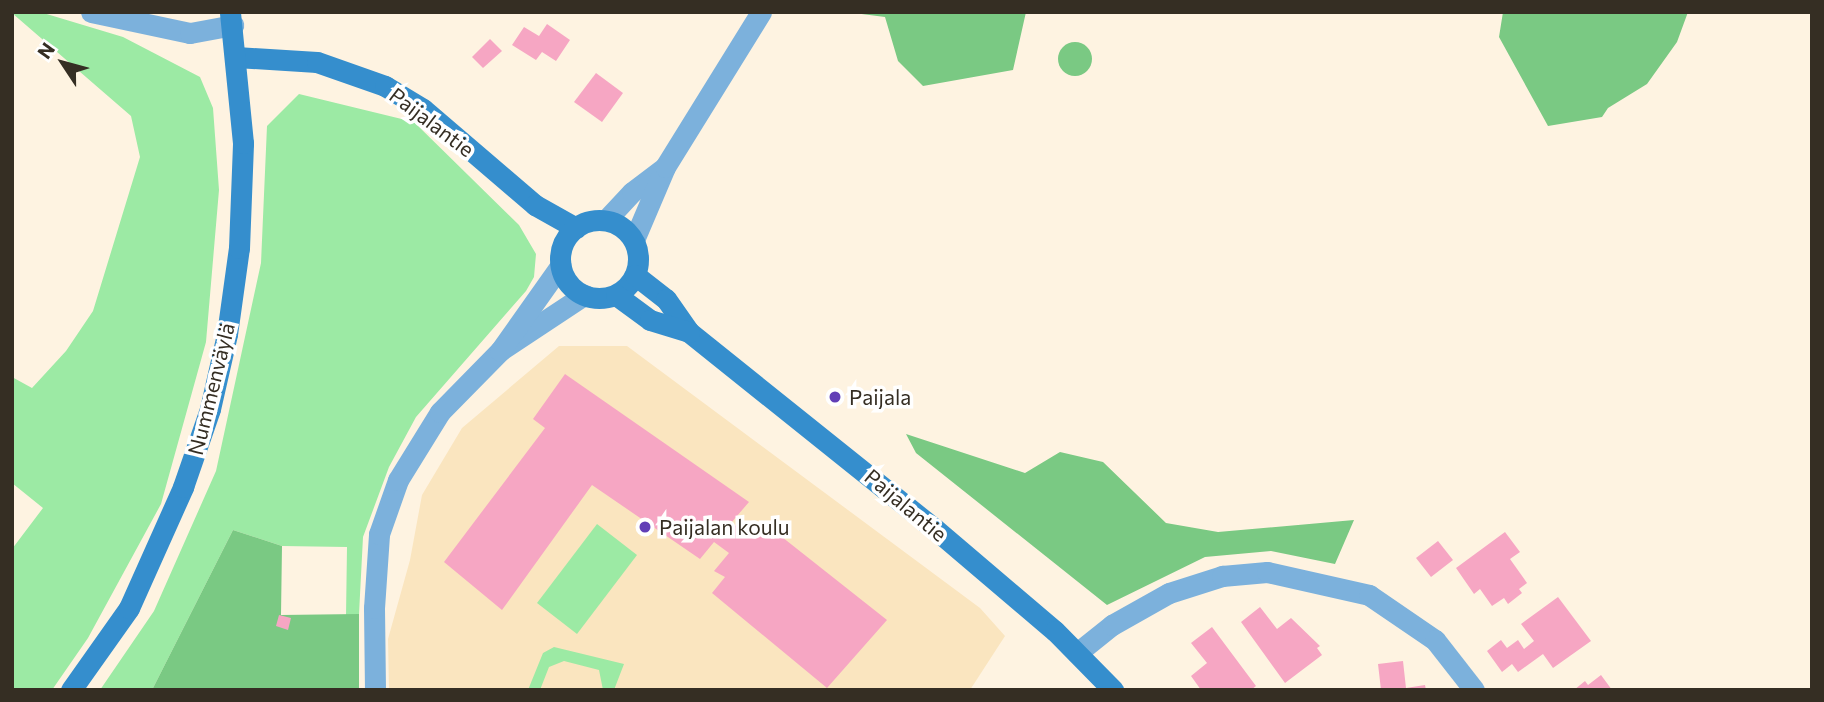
<!DOCTYPE html>
<meta charset="utf-8">
<style>
body{margin:0}
#map{position:relative;width:1824px;height:702px;overflow:hidden;background:#fef3e1;font-family:Commissioner,sans-serif}
div>[style]{position:absolute}
[style*='--x']{left:calc(var(--x)*1px);top:calc(var(--y)*1px);width:calc(var(--w)*1px);rotate:calc(var(--a)*1deg)}
.built>*{inset:0;background:#fae5bf}
.green>*{inset:0;background:#9ceaa4}
.forest>*{inset:0;background:#7ac983}
.round{border-radius:50%}
.building>*{inset:0;background:#f6a6c3}
.street>*{height:21px;margin:-10.5px;padding:0 10.5px;transform-origin:10.5px;border-radius:10.5px;background:#7cb1dc}
.secondary>*{height:21px;margin:-10.5px;padding:0 10.5px;transform-origin:10.5px;border-radius:10.5px;background:#358ecd}
.secondary>.ring{margin:-10.5px;padding:0;box-sizing:content-box;background:none;border:21px solid #358ecd;border-radius:50%}
.dots>*{width:19px;height:19px;translate:-50% -50%;box-sizing:border-box;border:4px solid #fff;border-radius:50%}
span{translate:-50% -50%;white-space:nowrap;text-align:center;line-height:1.15;-webkit-text-stroke:7px #fff;paint-order:stroke}
.street-label{font-size:21px;color:#352e23}
.poi-label{font-size:21px;color:#352e23}
.left{translate:0 -50%;text-align:left}
.frame{position:absolute;inset:0;border:14px solid #352e23;pointer-events:none}
.north{position:absolute;left:28px;top:28px;width:70px;height:70px;-webkit-text-stroke:5px #fff;paint-order:stroke;rotate:306deg;font-size:19px;font-weight:700;line-height:28px;text-align:center;color:#352e23}
.north::after{content:'';display:block;margin:auto;width:24px;height:32px;background:#352e23;clip-path:polygon(50% 0,100% 100%,50% 72%,0 100%)}
</style>
<div id="map">
<div class="built">
<div style="clip-path:polygon(559px 346px,627px 346px,980px 608px,1005px 636px,970px 690px,389px 690px,388px 639px,410px 560px,422px 495px,462px 428px)"></div>
</div>
<div class="green">
<div style="clip-path:polygon(40px 12px,123px 37px,200px 77px,213px 108px,219px 190px,206px 342px,161px 504px,88px 638px,52px 690px,12px 690px,12px 549px,43px 508px,12px 483px,12px 377px,32px 388px,66px 351px,93px 311px,140px 157px,131px 116px,12px 13px)"></div>
<div style="clip-path:polygon(299px 94px,414px 122px,519px 225px,536px 254px,534px 277px,526px 291px,416px 417px,389px 467px,363px 537px,359px 614px,346px 616px,347px 547px,282px 546px,233px 530px,152px 690px,100px 690px,154px 611px,216px 471px,261px 263px,267px 126px)"></div>
<div style="clip-path:polygon(597px 524px,637px 555px,577px 634px,537px 603px)"></div>
<div style="clip-path:polygon(554px 647px,624px 664px,614px 690px,603px 690px,599px 670px,564px 661px,549px 667px,540px 690px,528px 690px,543px 653px)"></div>
</div>
<div class="forest">
<div style="clip-path:polygon(846px 12px,1026px 12px,1013px 70px,923px 86px,898px 61px,885px 17px)"></div>
<div style="clip-path:polygon(1503px 12px,1688px 12px,1677px 42px,1647px 84px,1608px 108px,1602px 117px,1548px 126px,1499px 37px)"></div>
<div class="round" style="left:1058px;top:42px;width:34px;height:34px"></div>
<div style="clip-path:polygon(906px 434px,1025px 473px,1060px 452px,1103px 462px,1166px 523px,1218px 532px,1354px 520px,1335px 564px,1271px 551px,1205px 557px,1107px 605px,916px 453px)"></div>
<div style="clip-path:polygon(233px 530px,282px 546px,281px 615px,359px 614px,359px 690px,152px 690px)"></div>
</div>
<div class="building">
<div style="clip-path:polygon(547px 24px,570px 40px,556px 61px,542px 52px,536px 60px,512px 45px,524px 27px,539px 36px)"></div>
<div style="clip-path:polygon(490px 39px,502px 51px,483px 68px,472px 57px)"></div>
<div style="clip-path:polygon(596px 73px,623px 93px,602px 122px,574px 102px)"></div>
<div style="clip-path:polygon(565px 374px,749px 502px,731px 523px,751px 535px,763px 522px,887px 620px,827px 688px,712px 593px,725px 577px,714px 571px,729px 553px,714px 542px,700px 559px,592px 485px,502px 610px,444px 562px,545px 428px,533px 419px)"></div>
<div style="clip-path:polygon(1505px 532px,1520px 552px,1510px 559px,1527px 583px,1519px 589px,1522px 593px,1508px 604px,1504px 598px,1492px 606px,1480px 589px,1474px 594px,1456px 568px)"></div>
<div style="clip-path:polygon(1438px 541px,1453px 560px,1431px 577px,1416px 558px)"></div>
<div style="clip-path:polygon(1558px 597px,1591px 641px,1553px 668px,1543px 654px,1518px 672px,1512px 664px,1502px 672px,1487px 651px,1501px 640px,1507px 648px,1518px 640px,1524px 649px,1534px 641px,1521px 624px)"></div>
<div style="clip-path:polygon(1260px 607px,1277px 629px,1291px 618px,1320px 646px,1317px 648px,1322px 655px,1285px 683px,1241px 622px)"></div>
<div style="clip-path:polygon(279px 615px,291px 618px,288px 630px,276px 626px)"></div>
<div style="clip-path:polygon(1212px 627px,1256px 686px,1251px 690px,1201px 690px,1191px 676px,1207px 663px,1191px 643px)"></div>
<div style="clip-path:polygon(1403px 661px,1406px 688px,1425px 685px,1426px 690px,1381px 690px,1378px 664px)"></div>
<div style="clip-path:polygon(1601px 675px,1612px 690px,1574px 690px,1585px 681px,1588px 685px)"></div>
</div>
<div class="street">
<div style="--x:91;--y:12;--w:101;--a:12"></div>
<div style="--x:190;--y:33;--w:44;--a:-10.5"></div>
<div style="--x:606;--y:220;--w:38;--a:-47"></div>
<div style="--x:632;--y:192;--w:41;--a:-37.1"></div>
<div style="--x:634;--y:240;--w:79;--a:-67"></div>
<div style="--x:665;--y:167;--w:182;--a:-58.2"></div>
<div style="--x:501;--y:350;--w:100;--a:-33.5"></div>
<div style="--x:1077;--y:653;--w:45;--a:-38.7"></div>
<div style="--x:1112;--y:625;--w:65;--a:-29.3"></div>
<div style="--x:1169;--y:593;--w:56;--a:-17.8"></div>
<div style="--x:1222;--y:576;--w:45;--a:-5.1"></div>
<div style="--x:1267;--y:572;--w:105;--a:12.7"></div>
<div style="--x:1369;--y:595;--w:80;--a:34.3"></div>
<div style="--x:1435;--y:640;--w:63;--a:52"></div>
<div style="--x:375;--y:690;--w:82;--a:-90.7"></div>
<div style="--x:374;--y:608;--w:74;--a:-86.1"></div>
<div style="--x:379;--y:534;--w:57;--a:-70.6"></div>
<div style="--x:398;--y:480;--w:80;--a:-58.3"></div>
<div style="--x:440;--y:412;--w:86;--a:-45.5"></div>
<div style="--x:500;--y:351;--w:105;--a:-54.7"></div>
</div>
<div class="secondary">
<div style="--x:236;--y:57;--w:81;--a:3.5"></div>
<div style="--x:317;--y:62;--w:72;--a:19.4"></div>
<div style="--x:385;--y:86;--w:44;--a:31.2"></div>
<div style="--x:423;--y:109;--w:148;--a:40.6"></div>
<div style="--x:535;--y:205;--w:47;--a:29.3"></div>
<div class="ring" style="left:560px;top:220px;width:57px;height:57px"></div>
<div style="--x:635;--y:275;--w:39;--a:38"></div>
<div style="--x:666;--y:299;--w:40;--a:55.1"></div>
<div style="--x:689;--y:332;--w:315;--a:38.7"></div>
<div style="--x:935;--y:529;--w:157;--a:40.4"></div>
<div style="--x:1055;--y:631;--w:83;--a:45.5"></div>
<div style="--x:616;--y:295;--w:42;--a:36.3"></div>
<div style="--x:650;--y:320;--w:41;--a:17.1"></div>
<div style="--x:71;--y:690;--w:100;--a:-54.7"></div>
<div style="--x:129;--y:608;--w:133;--a:-65.9"></div>
<div style="--x:183;--y:487;--w:83;--a:-70.9"></div>
<div style="--x:210;--y:409;--w:77;--a:-77.2"></div>
<div style="--x:227;--y:334;--w:87;--a:-82.1"></div>
<div style="--x:239;--y:248;--w:105;--a:-87.8"></div>
<div style="--x:243;--y:143;--w:132;--a:-95.7"></div>
</div>
<div class="dots">
<div style="left:835px;top:397px;background:#613eb6"></div>
<div style="left:645px;top:527px;background:#613eb6"></div>
</div>
<div class="street-label">
<span style="left:432px;top:122px;rotate:37deg">Paijalantie</span>
<span style="left:211px;top:389px;rotate:-76deg">Nummenväylä</span>
<span style="left:906px;top:505px;rotate:40deg">Paijalantie</span>
</div>
<div class="poi-label">
<span class="left" style="left:849px;top:397px">Paijala</span>
<span class="left" style="left:659px;top:527px">Paijalan koulu</span>
</div>
<div class="frame"></div>
<div class="north">N</div>
</div>
